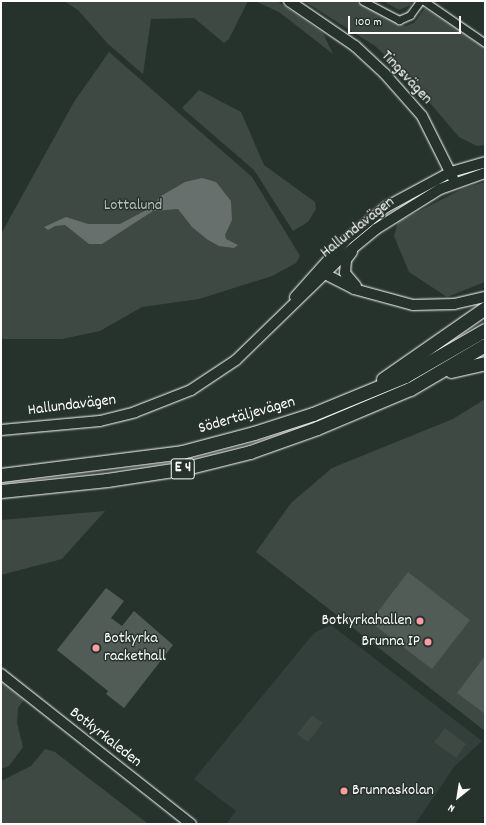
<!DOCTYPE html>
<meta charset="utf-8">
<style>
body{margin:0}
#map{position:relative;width:486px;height:825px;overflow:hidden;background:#26332d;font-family:Dekko,sans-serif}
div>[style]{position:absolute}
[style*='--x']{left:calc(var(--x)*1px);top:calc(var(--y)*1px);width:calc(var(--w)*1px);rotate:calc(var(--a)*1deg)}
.built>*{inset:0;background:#333f3a}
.green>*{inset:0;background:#3e4944}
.water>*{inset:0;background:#67706c}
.building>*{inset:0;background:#515c57}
.roads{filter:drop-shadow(0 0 1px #fff) drop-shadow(0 0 1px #fff)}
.street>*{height:7px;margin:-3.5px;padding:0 3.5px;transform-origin:3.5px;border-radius:3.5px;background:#26332d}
.secondary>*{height:10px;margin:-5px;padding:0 5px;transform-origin:5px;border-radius:5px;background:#26332d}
.highway>*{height:13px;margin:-6.5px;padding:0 6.5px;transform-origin:6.5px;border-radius:6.5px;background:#26332d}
.dots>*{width:11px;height:11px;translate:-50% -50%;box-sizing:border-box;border:2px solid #26332d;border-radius:50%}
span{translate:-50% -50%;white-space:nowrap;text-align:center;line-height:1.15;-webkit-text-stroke:3px #26332d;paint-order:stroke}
.shield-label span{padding:1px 3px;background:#26332d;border:1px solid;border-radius:3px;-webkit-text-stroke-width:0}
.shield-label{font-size:15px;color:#fff;font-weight:700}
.street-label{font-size:16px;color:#fff}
.park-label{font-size:16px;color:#bbbfbe}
.poi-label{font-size:16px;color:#fff}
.right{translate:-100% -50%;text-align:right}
.left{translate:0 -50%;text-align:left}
.frame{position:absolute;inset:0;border:2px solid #fff;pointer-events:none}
.north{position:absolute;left:438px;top:777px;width:40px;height:40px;-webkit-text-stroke:3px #26332d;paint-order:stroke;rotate:210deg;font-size:11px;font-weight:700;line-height:16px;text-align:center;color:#fff}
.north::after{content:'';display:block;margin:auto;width:14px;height:18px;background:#fff;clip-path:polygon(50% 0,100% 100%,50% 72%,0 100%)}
.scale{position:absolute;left:348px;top:16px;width:113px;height:18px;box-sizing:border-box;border:2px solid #fff;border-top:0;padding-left:5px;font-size:12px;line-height:14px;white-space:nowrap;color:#fff;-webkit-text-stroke:3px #26332d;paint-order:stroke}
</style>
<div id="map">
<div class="built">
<div style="clip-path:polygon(331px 625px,482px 741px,454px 767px,415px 824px,226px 824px,236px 811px,194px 779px,314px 633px)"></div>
</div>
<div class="green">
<div style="clip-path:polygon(64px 1px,248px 1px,229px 39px,224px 43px,194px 18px,151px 19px,143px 74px,108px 44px,78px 10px)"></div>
<div style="clip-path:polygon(255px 1px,277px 1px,323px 33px,333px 54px,279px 12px)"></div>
<div style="clip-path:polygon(304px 1px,355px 1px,405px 26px,414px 23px,425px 8px,485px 48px,485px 145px,477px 146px,459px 137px,407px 76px,375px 46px)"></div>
<div style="clip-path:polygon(383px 1px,411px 1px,411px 5px,399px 10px)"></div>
<div style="clip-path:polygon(109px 52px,252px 177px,300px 256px,296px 263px,272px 276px,199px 299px,142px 307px,100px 331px,62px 339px,1px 339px,1px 234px,74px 102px)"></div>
<div style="clip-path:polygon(199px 90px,241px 112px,264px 165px,315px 202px,316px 209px,308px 222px,293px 231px,254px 170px,182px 108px)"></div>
<div style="clip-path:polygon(485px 182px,485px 282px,447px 297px,409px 272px,394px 236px,398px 222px,464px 188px)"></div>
<div style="clip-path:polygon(485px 399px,485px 731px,256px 552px,291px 503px,332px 468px,453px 419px)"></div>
<div style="clip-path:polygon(105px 511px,62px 559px,1px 575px,1px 520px)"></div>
<div style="clip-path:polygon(1px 681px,24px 700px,18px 708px,17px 723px,23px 747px,9px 766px,1px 769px)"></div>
<div style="clip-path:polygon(312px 715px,323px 723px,308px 742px,297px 734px)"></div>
<div style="clip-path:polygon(445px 728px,466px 744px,456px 758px,434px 742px)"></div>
<div style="clip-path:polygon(45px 749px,55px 752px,148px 824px,1px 824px,1px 781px,31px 766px)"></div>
</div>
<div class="water">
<div style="clip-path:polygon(202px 178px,216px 182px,231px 201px,232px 220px,225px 235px,226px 239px,238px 245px,234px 248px,219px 246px,208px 240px,192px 227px,178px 209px,153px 211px,102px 244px,89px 244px,65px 225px,55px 226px,48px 230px,44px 227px,66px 217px,88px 224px,120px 224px,150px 208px,161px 196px,185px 182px)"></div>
</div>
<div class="building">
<div style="clip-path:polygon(408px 572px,470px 620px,432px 669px,370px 622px)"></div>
<div style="clip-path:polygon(106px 588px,124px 601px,111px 618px,122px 626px,134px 611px,173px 645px,124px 708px,106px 694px,108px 691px,57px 650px)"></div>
<div style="clip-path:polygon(485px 656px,485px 714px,457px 693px)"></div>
</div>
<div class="roads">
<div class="street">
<div style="--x:363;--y:1;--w:41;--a:27.8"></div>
<div style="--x:399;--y:20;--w:12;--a:-24"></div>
<div style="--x:410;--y:15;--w:17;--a:-54"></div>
<div style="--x:424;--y:1;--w:74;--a:34.5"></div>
</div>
<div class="secondary">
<div style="--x:289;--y:1;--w:80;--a:34.3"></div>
<div style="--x:355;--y:46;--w:41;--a:43"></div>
<div style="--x:385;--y:74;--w:56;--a:48.6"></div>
<div style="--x:422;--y:116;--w:69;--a:63.4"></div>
<div style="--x:352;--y:252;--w:10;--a:127"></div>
<div style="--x:346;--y:260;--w:13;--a:94"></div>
<div style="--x:345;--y:273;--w:17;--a:50"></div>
<div style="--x:321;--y:272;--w:37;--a:27"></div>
<div style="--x:354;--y:289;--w:61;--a:15.2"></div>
<div style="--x:413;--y:305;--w:41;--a:-1.4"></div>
<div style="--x:454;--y:304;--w:32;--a:-13"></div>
<div style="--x:295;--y:297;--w:75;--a:-48.2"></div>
<div style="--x:345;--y:241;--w:53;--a:-39.7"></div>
<div style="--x:386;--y:207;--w:74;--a:-28.3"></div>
<div style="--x:451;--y:172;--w:35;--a:-16"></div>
<div style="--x:1;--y:430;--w:99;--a:-5.2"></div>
<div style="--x:100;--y:421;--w:36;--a:-14"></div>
<div style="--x:135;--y:412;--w:60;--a:-21.4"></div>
<div style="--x:191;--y:390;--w:54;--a:-33.7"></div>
<div style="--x:236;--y:360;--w:146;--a:-44.2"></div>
<div style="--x:341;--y:258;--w:45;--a:-39.6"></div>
<div style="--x:376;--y:229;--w:75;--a:-32"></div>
<div style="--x:440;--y:189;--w:48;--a:-19.6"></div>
<div style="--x:1;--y:674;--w:242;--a:38.3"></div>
</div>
<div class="highway">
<div style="--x:451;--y:371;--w:35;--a:-13"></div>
<div style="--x:383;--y:379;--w:124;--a:-34.8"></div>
<div style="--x:1;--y:475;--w:182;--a:-7.2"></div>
<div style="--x:182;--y:452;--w:74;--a:-14.8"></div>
<div style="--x:254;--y:433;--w:62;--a:-17.9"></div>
<div style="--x:313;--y:414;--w:100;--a:-22.4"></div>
<div style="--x:405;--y:376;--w:92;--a:-29.9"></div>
<div style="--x:1;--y:491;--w:107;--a:-5.9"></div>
<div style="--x:107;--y:480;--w:80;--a:-8.6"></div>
<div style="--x:186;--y:468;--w:66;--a:-14"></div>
<div style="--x:250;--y:452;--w:71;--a:-19.7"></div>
<div style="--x:317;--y:428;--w:101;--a:-22.8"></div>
<div style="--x:410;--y:389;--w:87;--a:-30.4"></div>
</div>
</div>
<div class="dots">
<div style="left:420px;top:621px;background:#ff9aa2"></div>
<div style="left:428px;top:642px;background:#ff9aa2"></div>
<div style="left:96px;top:648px;background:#ff9aa2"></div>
<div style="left:344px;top:791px;background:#ff9aa2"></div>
</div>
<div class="shield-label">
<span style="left:183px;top:469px">E 4</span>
</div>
<div class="street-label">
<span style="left:406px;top:78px;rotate:47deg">Tingsvägen</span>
<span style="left:358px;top:228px;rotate:-38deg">Hallundavägen</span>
<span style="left:72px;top:406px;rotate:-7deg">Hallundavägen</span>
<span style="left:247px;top:416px;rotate:-16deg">Södertäljevägen</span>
<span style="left:105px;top:738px;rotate:38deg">Botkyrkaleden</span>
</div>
<div class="park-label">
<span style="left:133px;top:206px">Lottalund</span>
</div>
<div class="poi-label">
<span class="right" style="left:412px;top:621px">Botkyrkahallen</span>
<span class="left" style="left:104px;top:648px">Botkyrka<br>rackethall</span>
<span class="right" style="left:420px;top:642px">Brunna IP</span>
<span class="left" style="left:352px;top:791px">Brunnaskolan</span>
</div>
<div class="frame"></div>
<div class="north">N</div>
<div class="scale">100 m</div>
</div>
